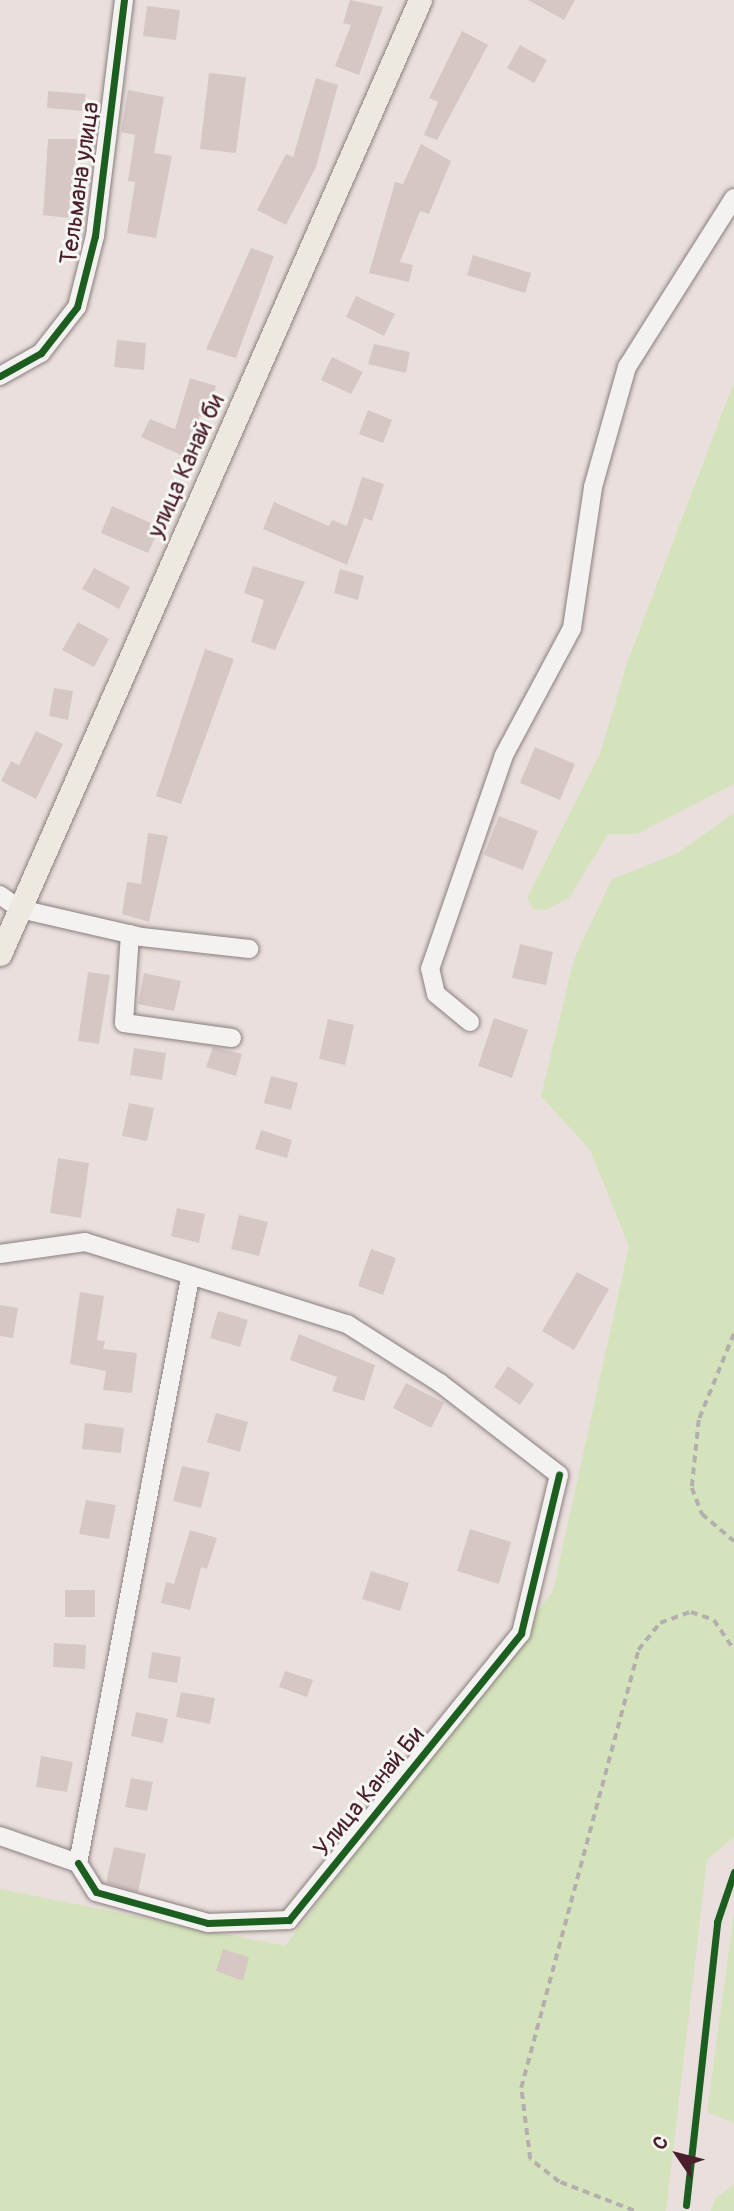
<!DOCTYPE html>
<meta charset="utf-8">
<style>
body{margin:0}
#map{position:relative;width:734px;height:2211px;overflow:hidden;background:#e9e0dd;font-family:Pangolin,sans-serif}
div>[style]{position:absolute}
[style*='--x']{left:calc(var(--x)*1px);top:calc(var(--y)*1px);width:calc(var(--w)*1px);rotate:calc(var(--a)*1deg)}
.green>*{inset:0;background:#d4e3bb}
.building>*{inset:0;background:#d6c7c4}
.path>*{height:3.5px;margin-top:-1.75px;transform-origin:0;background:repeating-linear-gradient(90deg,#b4afae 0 7px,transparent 0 12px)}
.roads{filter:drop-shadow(0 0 2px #8a7e7e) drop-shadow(0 0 2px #8a7e7e)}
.minor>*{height:18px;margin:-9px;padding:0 9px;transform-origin:9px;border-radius:9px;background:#f3f2f0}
.major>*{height:23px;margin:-11.5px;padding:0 11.5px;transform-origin:11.5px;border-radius:11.5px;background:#ede8e0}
.cycleway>*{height:7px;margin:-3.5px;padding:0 3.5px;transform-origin:3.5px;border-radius:3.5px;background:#1b5e20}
span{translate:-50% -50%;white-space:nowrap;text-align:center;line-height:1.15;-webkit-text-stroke:6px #f6f6f2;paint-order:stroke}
.street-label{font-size:24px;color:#4a1f2b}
.north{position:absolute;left:643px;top:2120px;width:70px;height:70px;-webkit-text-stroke:5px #f6f6f2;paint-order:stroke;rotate:305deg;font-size:19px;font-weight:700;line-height:28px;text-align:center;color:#4a1f2b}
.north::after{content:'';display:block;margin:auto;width:24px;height:32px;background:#4a1f2b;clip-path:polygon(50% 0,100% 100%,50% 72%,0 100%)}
</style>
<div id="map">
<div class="green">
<div style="clip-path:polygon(734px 382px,734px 784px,637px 834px,608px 834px,569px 898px,546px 910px,533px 909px,527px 898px,600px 754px,627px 663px)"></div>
<div style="clip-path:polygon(734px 813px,734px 1837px,707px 1860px,666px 2211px,0 2211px,0 1889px,285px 1946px,553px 1591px,629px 1246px,590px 1150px,541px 1096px,574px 959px,612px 879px,678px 853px)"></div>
<div style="clip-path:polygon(734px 1913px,734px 2123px,707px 2112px)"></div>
<div style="clip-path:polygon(734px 2184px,734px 2211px,711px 2211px,715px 2199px)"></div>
</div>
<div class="building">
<div style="clip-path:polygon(350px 0,383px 7px,359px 75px,335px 66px,351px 25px,343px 23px)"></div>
<div style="clip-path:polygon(528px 0,575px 0,564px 20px)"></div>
<div style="clip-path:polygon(147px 6px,180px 10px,176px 40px,143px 36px)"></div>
<div style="clip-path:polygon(462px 31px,488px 45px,437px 140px,424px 135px,438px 102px,429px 98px)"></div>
<div style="clip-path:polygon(520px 45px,547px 60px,534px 83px,507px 68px)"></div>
<div style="clip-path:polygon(209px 73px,246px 77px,236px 153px,200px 149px)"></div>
<div style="clip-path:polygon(316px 78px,338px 85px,316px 167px,286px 225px,257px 210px,286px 154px,293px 157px)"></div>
<div style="clip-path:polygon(128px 90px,164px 97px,154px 153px,172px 156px,156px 238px,127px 233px,135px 182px,128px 181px,135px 135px,121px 132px)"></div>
<div style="clip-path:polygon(48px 91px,86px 94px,84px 111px,47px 108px)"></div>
<div style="clip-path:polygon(48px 139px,78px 139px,68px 218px,43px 215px)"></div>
<div style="clip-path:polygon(421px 144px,451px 161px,429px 214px,420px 211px,400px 262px,413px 265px,409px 282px,369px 273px,395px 182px,403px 184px)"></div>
<div style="clip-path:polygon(251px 248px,274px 256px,236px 358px,206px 349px)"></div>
<div style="clip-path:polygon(473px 255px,531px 273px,525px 293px,467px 275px)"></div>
<div style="clip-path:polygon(356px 296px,395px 314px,384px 336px,346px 317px)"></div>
<div style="clip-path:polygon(117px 340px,146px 343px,144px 370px,114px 367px)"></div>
<div style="clip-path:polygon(374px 344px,410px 352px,406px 373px,368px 364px)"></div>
<div style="clip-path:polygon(332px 357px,363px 372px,351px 394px,321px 380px)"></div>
<div style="clip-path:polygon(190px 378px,216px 386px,206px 418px,199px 416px,192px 460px,141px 437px,150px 419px,175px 429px)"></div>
<div style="clip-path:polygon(368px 410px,392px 420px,383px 443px,359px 434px)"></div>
<div style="clip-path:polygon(362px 477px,384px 484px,372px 521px,364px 518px,347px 565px,263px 529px,274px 502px,329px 526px,332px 520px,347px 526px)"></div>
<div style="clip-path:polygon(112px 506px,160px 527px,148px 553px,101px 533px)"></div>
<div style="clip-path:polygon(253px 566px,305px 582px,275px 650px,251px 642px,264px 600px,244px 593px)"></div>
<div style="clip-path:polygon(94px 568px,130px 587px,119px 609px,82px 589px)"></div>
<div style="clip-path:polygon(340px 569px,364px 576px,358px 600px,334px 593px)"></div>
<div style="clip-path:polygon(78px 622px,109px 639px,94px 667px,62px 650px)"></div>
<div style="clip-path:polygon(205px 649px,234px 659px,181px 804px,156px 796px)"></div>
<div style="clip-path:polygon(54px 688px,73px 691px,68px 720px,49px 716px)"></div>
<div style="clip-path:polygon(36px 731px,63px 744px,36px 799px,1px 781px,11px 761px,19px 765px)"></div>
<div style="clip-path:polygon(535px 747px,575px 764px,560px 800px,520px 783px)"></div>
<div style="clip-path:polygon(499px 816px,538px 831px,523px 870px,484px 855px)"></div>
<div style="clip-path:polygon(148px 833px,168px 836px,149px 922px,122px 914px,127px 882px,141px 884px)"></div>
<div style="clip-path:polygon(520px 944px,553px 952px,546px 985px,512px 978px)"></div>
<div style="clip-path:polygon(88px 972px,110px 975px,99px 1044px,78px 1041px)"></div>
<div style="clip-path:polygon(144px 973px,181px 981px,174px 1011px,138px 1004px)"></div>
<div style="clip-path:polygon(494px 1018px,528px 1030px,512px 1078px,478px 1066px)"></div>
<div style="clip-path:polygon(328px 1019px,354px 1025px,345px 1065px,319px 1059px)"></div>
<div style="clip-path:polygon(213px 1047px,242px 1054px,236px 1076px,206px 1067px)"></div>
<div style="clip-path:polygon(134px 1048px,166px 1053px,162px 1080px,130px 1075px)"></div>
<div style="clip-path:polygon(271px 1076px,298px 1083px,291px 1110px,264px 1103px)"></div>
<div style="clip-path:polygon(129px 1103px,154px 1108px,147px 1141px,122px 1136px)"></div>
<div style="clip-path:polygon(261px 1130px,292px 1140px,287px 1158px,255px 1149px)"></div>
<div style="clip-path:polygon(58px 1158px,89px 1163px,81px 1218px,50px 1213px)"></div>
<div style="clip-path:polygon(177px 1208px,205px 1214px,199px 1243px,171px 1236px)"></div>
<div style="clip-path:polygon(239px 1215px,268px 1222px,259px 1256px,231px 1249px)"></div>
<div style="clip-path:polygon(371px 1249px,396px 1258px,383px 1295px,358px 1286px)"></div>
<div style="clip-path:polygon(577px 1272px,609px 1289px,574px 1350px,542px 1331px)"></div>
<div style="clip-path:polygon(80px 1292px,104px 1296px,97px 1340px,105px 1341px,103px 1349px,137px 1353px,132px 1393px,103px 1390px,106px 1371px,70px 1364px)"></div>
<div style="clip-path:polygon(0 1305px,18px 1308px,13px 1338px,0 1336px)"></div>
<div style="clip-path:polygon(218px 1311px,248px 1320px,240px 1347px,210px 1338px)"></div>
<div style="clip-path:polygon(299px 1334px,375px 1365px,364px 1401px,332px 1391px,337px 1377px,290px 1360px)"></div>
<div style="clip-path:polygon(508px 1366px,534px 1384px,520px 1405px,494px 1387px)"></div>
<div style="clip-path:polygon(406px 1383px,444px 1403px,431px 1428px,393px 1408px)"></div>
<div style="clip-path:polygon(216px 1413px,248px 1422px,240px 1452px,207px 1442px)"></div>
<div style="clip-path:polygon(85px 1423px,124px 1428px,121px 1453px,82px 1449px)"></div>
<div style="clip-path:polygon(182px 1466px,210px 1472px,201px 1508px,173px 1501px)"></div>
<div style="clip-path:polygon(86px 1500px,116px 1505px,109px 1539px,79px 1534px)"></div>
<div style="clip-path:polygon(470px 1529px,511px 1542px,499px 1584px,457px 1571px)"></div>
<div style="clip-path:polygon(190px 1530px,217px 1538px,207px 1569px,201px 1567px,190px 1610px,161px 1603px,166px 1582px,174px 1584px)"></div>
<div style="clip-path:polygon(371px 1571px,409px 1583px,400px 1611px,362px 1599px)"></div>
<div style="clip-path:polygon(65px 1590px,95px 1590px,95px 1617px,65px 1617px)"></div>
<div style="clip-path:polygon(54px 1643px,86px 1645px,85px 1669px,53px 1667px)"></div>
<div style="clip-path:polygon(152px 1652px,181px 1657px,177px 1683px,148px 1678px)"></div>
<div style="clip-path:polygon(285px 1671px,313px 1680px,307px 1697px,279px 1687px)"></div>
<div style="clip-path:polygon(181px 1692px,215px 1698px,210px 1724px,176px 1717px)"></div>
<div style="clip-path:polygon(136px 1712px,168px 1719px,163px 1743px,131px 1736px)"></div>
<div style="clip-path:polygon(41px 1756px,73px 1762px,67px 1792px,36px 1787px)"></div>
<div style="clip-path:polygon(131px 1778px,153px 1782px,147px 1811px,125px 1807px)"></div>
<div style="clip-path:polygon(114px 1847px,146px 1854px,138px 1892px,106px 1883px)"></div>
<div style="clip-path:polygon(223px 1949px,249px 1957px,243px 1981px,216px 1971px)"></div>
</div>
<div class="path">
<div style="--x:734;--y:1334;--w:93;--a:112.1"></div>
<div style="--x:699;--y:1420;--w:68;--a:95.9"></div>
<div style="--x:692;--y:1488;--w:28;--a:69"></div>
<div style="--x:702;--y:1514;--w:42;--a:40.2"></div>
<div style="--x:634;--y:2211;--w:80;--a:-158.9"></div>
<div style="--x:559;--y:2182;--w:37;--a:-142"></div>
<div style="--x:530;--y:2159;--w:72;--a:-97.2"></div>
<div style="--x:521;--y:2088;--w:453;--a:-75"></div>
<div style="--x:638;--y:1650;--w:35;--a:-51"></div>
<div style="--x:660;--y:1623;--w:33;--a:-20"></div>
<div style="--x:691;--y:1612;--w:24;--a:19"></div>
<div style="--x:714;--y:1620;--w:36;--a:56"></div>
</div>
<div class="roads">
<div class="minor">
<div style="--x:0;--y:376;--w:47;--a:-29.3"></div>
<div style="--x:41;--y:353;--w:58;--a:-52"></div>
<div style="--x:77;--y:307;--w:73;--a:-75.8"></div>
<div style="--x:95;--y:236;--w:238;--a:-83"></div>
<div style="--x:0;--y:895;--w:24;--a:35"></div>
<div style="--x:20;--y:909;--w:125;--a:12.9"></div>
<div style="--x:142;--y:937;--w:108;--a:6.4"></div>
<div style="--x:130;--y:934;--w:89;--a:93.9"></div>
<div style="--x:124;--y:1023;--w:109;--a:7.9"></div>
<div style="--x:470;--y:1022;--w:44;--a:-140.5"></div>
<div style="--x:436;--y:994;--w:26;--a:-103"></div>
<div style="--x:430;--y:969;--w:226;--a:-70.9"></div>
<div style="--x:504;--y:755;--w:144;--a:-61.8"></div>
<div style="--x:572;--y:628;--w:143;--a:-81.5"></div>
<div style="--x:593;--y:487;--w:125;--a:-74.2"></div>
<div style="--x:627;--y:367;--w:200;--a:-57.7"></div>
<div style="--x:0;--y:1254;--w:86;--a:-8"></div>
<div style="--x:85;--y:1242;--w:275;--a:17.4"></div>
<div style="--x:347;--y:1324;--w:110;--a:32.4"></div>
<div style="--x:440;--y:1383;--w:150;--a:37.7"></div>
<div style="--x:559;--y:1475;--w:163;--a:103.5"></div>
<div style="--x:521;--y:1633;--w:369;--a:129"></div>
<div style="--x:289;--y:1920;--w:81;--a:177.9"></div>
<div style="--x:208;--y:1923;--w:116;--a:-164.5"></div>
<div style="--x:96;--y:1892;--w:34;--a:-122"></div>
<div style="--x:0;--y:1836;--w:83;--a:19.1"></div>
<div style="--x:78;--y:1863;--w:596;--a:-79.16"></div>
</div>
<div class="major">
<div style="--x:0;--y:954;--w:1042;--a:-66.24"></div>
</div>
</div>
<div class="cycleway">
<div style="--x:0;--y:376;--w:47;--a:-29.3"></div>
<div style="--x:41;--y:353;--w:58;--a:-52"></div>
<div style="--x:77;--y:307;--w:73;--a:-75.8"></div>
<div style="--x:95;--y:236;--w:238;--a:-83"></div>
<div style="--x:78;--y:1863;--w:34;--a:58"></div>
<div style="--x:96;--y:1892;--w:116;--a:15.5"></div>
<div style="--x:208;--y:1923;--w:81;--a:-2.1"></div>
<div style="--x:289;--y:1920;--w:369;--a:-51"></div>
<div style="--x:521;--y:1633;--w:163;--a:-76.5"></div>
<div style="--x:686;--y:2205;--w:285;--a:-83.7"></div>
<div style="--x:717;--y:1922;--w:53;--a:-71.2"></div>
</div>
<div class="street-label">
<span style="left:80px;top:183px;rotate:-82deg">Тельмана улица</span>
<span style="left:186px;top:466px;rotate:-66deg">улица Канай би</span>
<span style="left:369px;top:1792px;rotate:-51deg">Улица Канай Би</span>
</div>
<div class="north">С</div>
</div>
